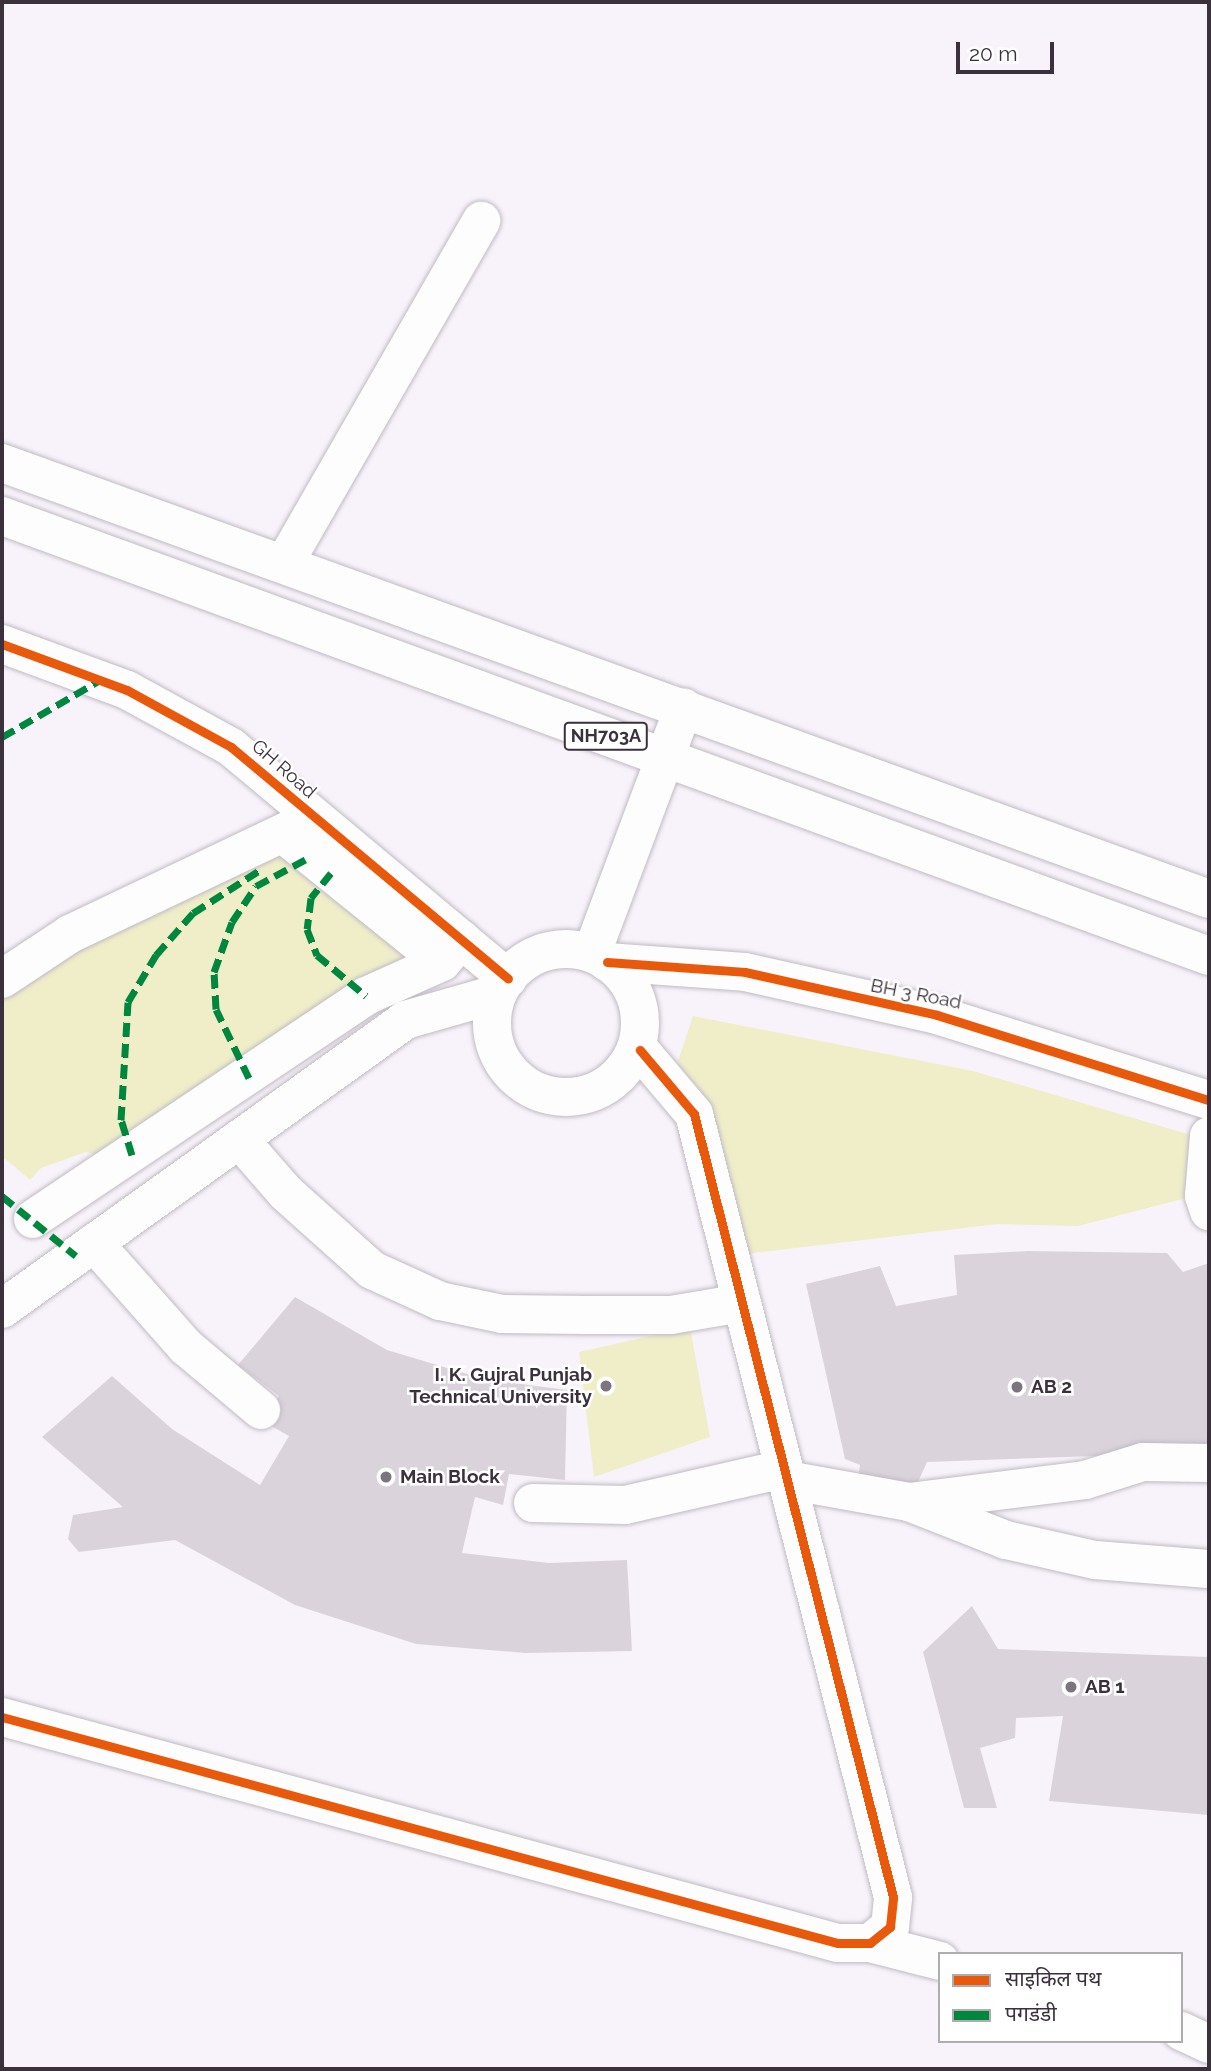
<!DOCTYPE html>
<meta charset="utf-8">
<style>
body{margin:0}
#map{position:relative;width:1211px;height:2071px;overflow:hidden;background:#f8f3fa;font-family:Raleway,"Noto Sans Devanagari",sans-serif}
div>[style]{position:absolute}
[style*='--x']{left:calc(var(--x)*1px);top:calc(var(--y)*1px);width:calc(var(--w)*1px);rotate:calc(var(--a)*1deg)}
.green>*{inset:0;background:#efeec9}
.building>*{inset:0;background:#dad3dc}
.roads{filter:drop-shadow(0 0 2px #c0bac4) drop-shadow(0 0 2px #c0bac4)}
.minor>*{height:38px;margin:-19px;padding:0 19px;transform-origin:19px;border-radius:19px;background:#fefdfe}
.minor>.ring{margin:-19px;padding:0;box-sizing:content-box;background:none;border:38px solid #fefdfe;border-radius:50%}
.highway>*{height:38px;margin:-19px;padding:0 19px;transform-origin:19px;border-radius:19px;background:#fefdfe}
.quiet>*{height:7px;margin-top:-3.5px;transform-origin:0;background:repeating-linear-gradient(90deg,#00873e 0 14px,transparent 0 21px)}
.cycleway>*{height:9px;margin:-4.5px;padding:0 4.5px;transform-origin:4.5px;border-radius:4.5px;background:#e8590c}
.dots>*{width:19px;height:19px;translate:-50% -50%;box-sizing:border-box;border:4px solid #fff;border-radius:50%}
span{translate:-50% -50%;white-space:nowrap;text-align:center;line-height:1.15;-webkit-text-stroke:5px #fff;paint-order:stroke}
.shield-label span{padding:2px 5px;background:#fff;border:2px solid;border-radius:5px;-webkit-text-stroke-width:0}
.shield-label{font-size:18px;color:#3a313d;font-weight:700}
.street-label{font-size:19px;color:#3a313d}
.poi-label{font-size:19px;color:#3a313d;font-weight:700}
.right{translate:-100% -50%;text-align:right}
.left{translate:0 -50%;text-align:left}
.frame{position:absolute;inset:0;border:4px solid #3a313d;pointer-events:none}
.legend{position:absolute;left:938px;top:1952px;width:245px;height:91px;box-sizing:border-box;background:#fff;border:2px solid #b0adb1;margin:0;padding:9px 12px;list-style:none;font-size:21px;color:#3a313d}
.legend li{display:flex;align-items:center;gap:14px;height:35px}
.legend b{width:35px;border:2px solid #b0adb1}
.scale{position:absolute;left:956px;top:42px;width:98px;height:32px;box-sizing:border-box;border:4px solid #3a313d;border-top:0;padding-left:9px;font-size:21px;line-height:24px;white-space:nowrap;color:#3a313d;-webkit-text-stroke:5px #fff;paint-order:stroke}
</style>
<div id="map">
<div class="green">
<div style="clip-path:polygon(290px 840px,414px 953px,121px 1162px,86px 1152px,41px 1168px,30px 1180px,3px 1157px,4px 987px)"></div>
<div style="clip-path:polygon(693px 1016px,973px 1071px,1198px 1137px,1198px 1195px,1078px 1226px,998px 1224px,737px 1255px,678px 1061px)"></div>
<div style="clip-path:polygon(690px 1327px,710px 1437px,594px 1477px,579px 1352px)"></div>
</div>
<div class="building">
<div style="clip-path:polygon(1028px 1251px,1167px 1253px,1183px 1272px,1209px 1263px,1209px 1452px,927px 1462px,909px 1502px,856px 1494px,860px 1465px,845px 1459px,806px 1284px,880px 1266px,896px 1306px,957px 1295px,954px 1255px)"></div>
<div style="clip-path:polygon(295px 1297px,387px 1350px,484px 1379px,567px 1390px,565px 1480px,509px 1474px,503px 1505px,475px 1497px,462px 1553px,549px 1563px,627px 1560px,632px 1651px,525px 1653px,416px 1644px,295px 1605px,175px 1540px,79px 1552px,68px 1539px,73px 1515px,123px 1507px,42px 1437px,112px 1376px,172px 1429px,260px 1485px,289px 1436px,264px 1422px,279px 1396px,238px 1365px)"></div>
<div style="clip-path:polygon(972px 1606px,998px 1649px,1209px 1657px,1209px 1815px,1049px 1801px,1063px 1716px,1016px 1718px,1015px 1738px,980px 1748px,997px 1808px,964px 1808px,923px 1652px)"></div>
</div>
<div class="roads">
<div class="minor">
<div style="--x:284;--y:564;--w:396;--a:-60.1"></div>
<div style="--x:2;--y:644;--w:133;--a:20.2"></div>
<div style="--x:127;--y:690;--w:119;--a:28.7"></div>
<div style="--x:231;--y:747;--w:361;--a:39.9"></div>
<div style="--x:283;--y:834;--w:204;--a:38.8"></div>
<div class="ring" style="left:492px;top:949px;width:110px;height:110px"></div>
<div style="--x:593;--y:950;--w:259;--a:-69.5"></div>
<div style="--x:607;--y:962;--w:138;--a:4.1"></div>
<div style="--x:745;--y:972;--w:197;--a:12.6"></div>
<div style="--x:937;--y:1015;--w:285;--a:17.4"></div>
<div style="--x:2;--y:979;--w:82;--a:-33.5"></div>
<div style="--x:70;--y:934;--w:270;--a:-25.4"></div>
<div style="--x:1209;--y:1136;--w:60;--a:94.8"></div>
<div style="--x:1204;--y:1196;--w:16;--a:72"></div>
<div style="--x:239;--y:1139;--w:70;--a:49"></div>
<div style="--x:285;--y:1192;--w:117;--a:41.9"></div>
<div style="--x:372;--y:1270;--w:75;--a:24.5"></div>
<div style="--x:440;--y:1301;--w:63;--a:11.8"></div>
<div style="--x:502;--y:1314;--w:83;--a:0.7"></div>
<div style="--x:585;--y:1315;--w:86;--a:0"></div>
<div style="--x:671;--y:1315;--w:72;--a:-9.6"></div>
<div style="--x:33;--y:1219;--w:401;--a:-33.8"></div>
<div style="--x:366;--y:996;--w:83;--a:-24.1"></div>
<div style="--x:442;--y:962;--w:30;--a:-50"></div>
<div style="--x:94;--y:1243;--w:139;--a:48.5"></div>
<div style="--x:186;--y:1347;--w:98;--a:40"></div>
<div style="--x:2;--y:1309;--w:496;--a:-35.6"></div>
<div style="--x:405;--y:1020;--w:91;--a:-15.9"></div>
<div style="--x:787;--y:1480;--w:124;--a:10.2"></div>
<div style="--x:909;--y:1502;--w:177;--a:-7.1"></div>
<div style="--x:1085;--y:1480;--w:61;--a:-17.2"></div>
<div style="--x:1143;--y:1462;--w:66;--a:0.9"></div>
<div style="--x:909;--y:1502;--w:104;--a:21.4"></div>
<div style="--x:1006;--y:1540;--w:91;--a:12.7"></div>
<div style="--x:1095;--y:1560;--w:114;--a:4.5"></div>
<div style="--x:533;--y:1503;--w:92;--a:1.2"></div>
<div style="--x:625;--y:1505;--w:163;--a:-12.8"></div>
<div style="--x:2;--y:1717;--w:866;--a:15.13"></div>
<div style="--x:838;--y:1943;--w:32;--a:0"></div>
<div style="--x:870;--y:1943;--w:26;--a:-39"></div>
<div style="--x:890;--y:1927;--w:30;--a:-84"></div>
<div style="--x:893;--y:1897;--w:808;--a:-104.26"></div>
<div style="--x:694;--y:1114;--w:84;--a:-130.2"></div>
<div style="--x:870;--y:1943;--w:72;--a:14.4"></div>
<div style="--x:1181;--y:2031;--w:31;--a:25"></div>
</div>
<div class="highway">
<div style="--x:2;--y:463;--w:1283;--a:19.86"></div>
<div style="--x:2;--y:516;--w:1285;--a:20.03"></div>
</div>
</div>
<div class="quiet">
<div style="--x:2;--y:737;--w:113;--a:-30.2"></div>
<div style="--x:331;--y:873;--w:32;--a:129"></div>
<div style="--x:311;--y:898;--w:31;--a:97"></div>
<div style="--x:307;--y:929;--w:28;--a:69"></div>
<div style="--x:317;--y:955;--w:64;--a:39.9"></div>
<div style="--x:249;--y:1078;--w:76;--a:-115.6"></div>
<div style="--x:216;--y:1009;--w:37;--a:-93"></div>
<div style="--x:214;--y:972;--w:53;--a:-70.2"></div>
<div style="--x:232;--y:922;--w:43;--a:-56.3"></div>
<div style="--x:256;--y:886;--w:61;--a:-28.2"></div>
<div style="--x:132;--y:1155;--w:37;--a:-107"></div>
<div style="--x:121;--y:1120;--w:118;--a:-86.6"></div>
<div style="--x:128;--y:1002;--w:55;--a:-59.2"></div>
<div style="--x:156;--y:955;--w:56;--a:-48.6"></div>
<div style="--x:193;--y:913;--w:80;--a:-32.7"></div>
<div style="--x:2;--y:1196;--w:95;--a:39"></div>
</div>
<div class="cycleway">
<div style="--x:2;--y:644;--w:133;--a:20.2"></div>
<div style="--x:127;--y:690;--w:119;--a:28.7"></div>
<div style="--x:231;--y:747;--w:361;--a:39.9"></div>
<div style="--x:607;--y:962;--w:138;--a:4.1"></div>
<div style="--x:745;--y:972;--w:197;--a:12.6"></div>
<div style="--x:937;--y:1015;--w:285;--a:17.4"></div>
<div style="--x:2;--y:1717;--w:866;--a:15.13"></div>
<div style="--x:838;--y:1943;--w:32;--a:0"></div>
<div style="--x:870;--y:1943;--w:26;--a:-39"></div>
<div style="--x:890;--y:1927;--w:30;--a:-84"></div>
<div style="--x:893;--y:1897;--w:808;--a:-104.26"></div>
<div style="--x:694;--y:1114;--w:84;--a:-130.2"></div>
</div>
<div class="dots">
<div style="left:606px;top:1386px;background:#7c757f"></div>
<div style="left:1017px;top:1387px;background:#7c757f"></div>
<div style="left:386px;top:1477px;background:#7c757f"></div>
<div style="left:1071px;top:1687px;background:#7c757f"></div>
</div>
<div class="shield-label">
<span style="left:606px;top:736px">NH703A</span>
</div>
<div class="street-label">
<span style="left:284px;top:769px;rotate:41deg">GH Road</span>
<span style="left:916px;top:994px;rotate:11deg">BH 3 Road</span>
</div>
<div class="poi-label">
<span class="right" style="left:592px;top:1386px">I. K. Gujral Punjab<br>Technical University</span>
<span class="left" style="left:1031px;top:1387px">AB 2</span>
<span class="left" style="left:400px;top:1477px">Main Block</span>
<span class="left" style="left:1085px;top:1687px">AB 1</span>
</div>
<div class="frame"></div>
<ul class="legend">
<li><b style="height:9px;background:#e8590c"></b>साइकिल पथ</li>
<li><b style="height:9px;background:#00873e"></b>पगडंडी</li>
</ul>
<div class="scale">20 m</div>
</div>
